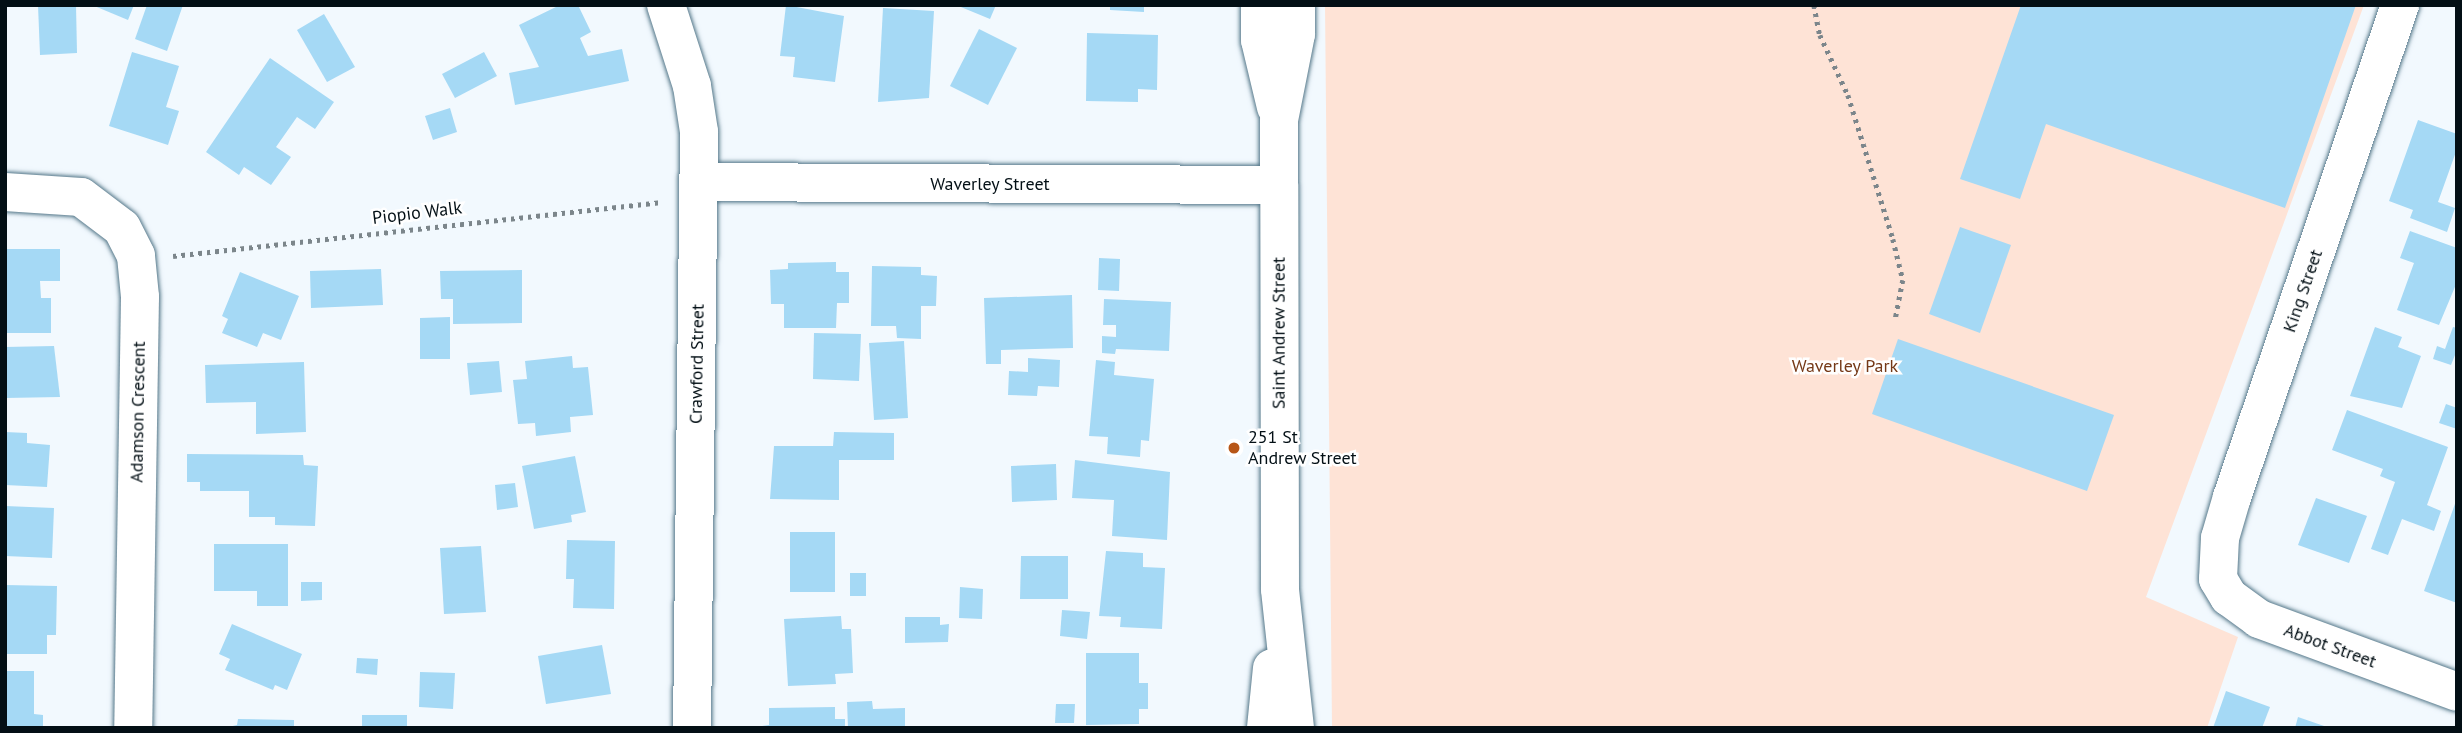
<!DOCTYPE html>
<style>
body{margin:0}
#map{position:relative;width:2462px;height:733px;overflow:hidden;background:#f2f9fe;font-family:"PT Sans",sans-serif}
div>[style]{position:absolute}
[style*='--x']{left:calc(var(--x)*1px);top:calc(var(--y)*1px);width:calc(var(--w)*1px);rotate:calc(var(--a)*1deg)}
.green>*{inset:0;background:#fee3d6}
.building>*{inset:0;background:#a5d9f5}
.path>*{height:4.5px;margin-top:-2.25px;transform-origin:0;background:repeating-linear-gradient(90deg,#7c868b 0 3.5px,transparent 0 8.5px)}
.roads{filter:drop-shadow(0 0 2px #55788a) drop-shadow(0 0 2px #55788a)}
.minor>*{height:38px;margin:-19px;padding:0 19px;transform-origin:19px;border-radius:19px;background:#fff}
.tertiary>*{height:38px;margin:-19px;padding:0 19px;transform-origin:19px;border-radius:19px;background:#fff}
.dots>*{width:19px;height:19px;translate:-50% -50%;box-sizing:border-box;border:4px solid #fff;border-radius:50%}
span{translate:-50% -50%;white-space:nowrap;text-align:center;line-height:1.15;-webkit-text-stroke:5px #fff;paint-order:stroke}
.street-label{font-size:18px;color:#030f15}
.park-label{font-size:18px;color:#753917}
.poi-label{font-size:18px;color:#030f15}
.left{translate:0 -50%;text-align:left}
.frame{position:absolute;inset:0;border:7px solid #030f15;pointer-events:none}
</style>
<div id="map">
<div class="green">
<div style="clip-path:polygon(1325px 5px,2364px 5px,2146px 597px,2238px 637px,2207px 728px,1332px 728px)"></div>
</div>
<div class="building">
<div style="clip-path:polygon(38px 5px,76px 5px,77px 53px,40px 55px)"></div>
<div style="clip-path:polygon(92px 5px,134px 5px,128px 20px)"></div>
<div style="clip-path:polygon(147px 5px,183px 5px,167px 51px,135px 39px)"></div>
<div style="clip-path:polygon(560px 5px,578px 5px,591px 32px,580px 38px,588px 56px,622px 49px,629px 81px,515px 105px,509px 73px,539px 67px,519px 25px)"></div>
<div style="clip-path:polygon(786px 5px,844px 16px,835px 82px,793px 77px,795px 57px,780px 56px)"></div>
<div style="clip-path:polygon(956px 5px,996px 5px,990px 19px)"></div>
<div style="clip-path:polygon(1110px 5px,1144px 5px,1144px 12px,1110px 10px)"></div>
<div style="clip-path:polygon(2021px 5px,2356px 5px,2285px 208px,2046px 124px,2020px 199px,1960px 179px)"></div>
<div style="clip-path:polygon(883px 8px,934px 11px,929px 98px,878px 102px)"></div>
<div style="clip-path:polygon(324px 14px,355px 67px,327px 82px,297px 30px)"></div>
<div style="clip-path:polygon(979px 29px,1017px 48px,988px 105px,950px 86px)"></div>
<div style="clip-path:polygon(1087px 33px,1158px 35px,1157px 90px,1138px 89px,1138px 102px,1086px 101px)"></div>
<div style="clip-path:polygon(132px 52px,179px 66px,166px 107px,179px 111px,168px 145px,109px 126px)"></div>
<div style="clip-path:polygon(484px 52px,497px 76px,455px 98px,442px 74px)"></div>
<div style="clip-path:polygon(270px 58px,334px 102px,315px 129px,297px 117px,276px 147px,291px 157px,271px 185px,244px 167px,239px 175px,206px 152px)"></div>
<div style="clip-path:polygon(450px 108px,457px 132px,433px 140px,425px 116px)"></div>
<div style="clip-path:polygon(2418px 120px,2457px 134px,2457px 149px,2438px 202px,2455px 208px,2447px 232px,2410px 218px,2413px 210px,2389px 201px)"></div>
<div style="clip-path:polygon(1960px 227px,2011px 245px,1980px 333px,1929px 314px)"></div>
<div style="clip-path:polygon(2410px 231px,2457px 248px,2457px 282px,2439px 325px,2397px 310px,2414px 263px,2400px 258px)"></div>
<div style="clip-path:polygon(5px 249px,60px 249px,60px 281px,40px 281px,41px 298px,51px 298px,51px 333px,5px 333px)"></div>
<div style="clip-path:polygon(1099px 258px,1120px 259px,1119px 291px,1098px 290px)"></div>
<div style="clip-path:polygon(836px 262px,836px 272px,849px 272px,849px 303px,837px 303px,836px 328px,784px 328px,784px 304px,771px 304px,770px 270px,788px 269px,788px 263px)"></div>
<div style="clip-path:polygon(872px 266px,921px 267px,921px 275px,937px 276px,936px 306px,921px 306px,921px 339px,897px 338px,896px 326px,871px 326px)"></div>
<div style="clip-path:polygon(381px 269px,383px 305px,311px 308px,310px 271px)"></div>
<div style="clip-path:polygon(522px 270px,522px 323px,453px 324px,453px 299px,441px 299px,440px 271px)"></div>
<div style="clip-path:polygon(240px 272px,299px 296px,281px 340px,263px 333px,257px 347px,222px 333px,228px 319px,222px 316px)"></div>
<div style="clip-path:polygon(1072px 295px,1073px 348px,1001px 350px,1001px 364px,986px 364px,984px 298px)"></div>
<div style="clip-path:polygon(1104px 299px,1171px 302px,1169px 351px,1116px 349px,1115px 354px,1102px 353px,1102px 336px,1116px 337px,1116px 325px,1103px 325px)"></div>
<div style="clip-path:polygon(450px 317px,450px 359px,420px 359px,420px 318px)"></div>
<div style="clip-path:polygon(2375px 327px,2402px 337px,2398px 347px,2421px 356px,2402px 408px,2350px 396px)"></div>
<div style="clip-path:polygon(2453px 327px,2457px 328px,2457px 350px,2451px 365px,2433px 359px,2437px 346px,2445px 349px)"></div>
<div style="clip-path:polygon(814px 333px,861px 334px,859px 381px,813px 379px)"></div>
<div style="clip-path:polygon(1898px 339px,2114px 415px,2087px 491px,1872px 414px)"></div>
<div style="clip-path:polygon(904px 341px,908px 418px,874px 420px,869px 343px)"></div>
<div style="clip-path:polygon(54px 346px,60px 397px,5px 398px,5px 347px)"></div>
<div style="clip-path:polygon(572px 356px,573px 368px,588px 367px,593px 415px,570px 417px,571px 432px,536px 436px,535px 423px,518px 424px,513px 380px,527px 379px,525px 361px)"></div>
<div style="clip-path:polygon(1028px 358px,1060px 360px,1059px 387px,1038px 386px,1037px 396px,1008px 395px,1009px 371px,1028px 372px)"></div>
<div style="clip-path:polygon(1096px 360px,1115px 362px,1114px 375px,1154px 379px,1149px 441px,1141px 440px,1140px 457px,1107px 454px,1108px 437px,1089px 436px)"></div>
<div style="clip-path:polygon(499px 361px,502px 392px,470px 395px,467px 363px)"></div>
<div style="clip-path:polygon(304px 362px,306px 432px,256px 434px,256px 402px,206px 403px,205px 365px)"></div>
<div style="clip-path:polygon(2446px 404px,2457px 408px,2457px 429px,2439px 423px)"></div>
<div style="clip-path:polygon(2347px 410px,2448px 447px,2427px 505px,2441px 511px,2434px 531px,2402px 519px,2388px 555px,2371px 549px,2395px 482px,2380px 476px,2383px 469px,2332px 450px)"></div>
<div style="clip-path:polygon(5px 432px,27px 433px,27px 443px,50px 445px,47px 487px,5px 485px)"></div>
<div style="clip-path:polygon(834px 432px,894px 433px,894px 460px,839px 460px,839px 500px,770px 499px,774px 446px,833px 446px)"></div>
<div style="clip-path:polygon(187px 454px,303px 455px,304px 465px,318px 466px,315px 526px,275px 525px,275px 517px,249px 517px,249px 491px,200px 491px,200px 482px,187px 482px)"></div>
<div style="clip-path:polygon(575px 456px,586px 512px,571px 515px,572px 522px,534px 529px,522px 466px)"></div>
<div style="clip-path:polygon(1075px 460px,1170px 472px,1167px 540px,1112px 536px,1114px 500px,1072px 498px)"></div>
<div style="clip-path:polygon(1056px 464px,1057px 500px,1012px 502px,1011px 466px)"></div>
<div style="clip-path:polygon(515px 483px,518px 507px,497px 510px,495px 485px)"></div>
<div style="clip-path:polygon(2316px 498px,2367px 516px,2349px 563px,2298px 545px)"></div>
<div style="clip-path:polygon(2456px 501px,2457px 501px,2457px 603px,2424px 591px)"></div>
<div style="clip-path:polygon(5px 506px,54px 508px,52px 558px,5px 556px)"></div>
<div style="clip-path:polygon(790px 532px,835px 532px,835px 592px,790px 592px)"></div>
<div style="clip-path:polygon(567px 540px,615px 541px,614px 609px,573px 608px,574px 579px,566px 579px)"></div>
<div style="clip-path:polygon(214px 544px,288px 544px,288px 606px,257px 606px,257px 591px,214px 591px)"></div>
<div style="clip-path:polygon(481px 546px,486px 612px,444px 614px,440px 548px)"></div>
<div style="clip-path:polygon(1106px 551px,1143px 553px,1143px 567px,1165px 568px,1162px 629px,1120px 627px,1121px 617px,1099px 616px)"></div>
<div style="clip-path:polygon(1021px 556px,1068px 556px,1068px 599px,1020px 599px)"></div>
<div style="clip-path:polygon(850px 573px,866px 573px,866px 596px,850px 596px)"></div>
<div style="clip-path:polygon(301px 582px,322px 582px,322px 600px,301px 601px)"></div>
<div style="clip-path:polygon(5px 585px,57px 586px,56px 635px,47px 635px,47px 654px,5px 654px)"></div>
<div style="clip-path:polygon(960px 587px,983px 589px,982px 619px,959px 618px)"></div>
<div style="clip-path:polygon(1062px 610px,1090px 612px,1087px 639px,1060px 636px)"></div>
<div style="clip-path:polygon(841px 616px,842px 629px,851px 629px,853px 673px,835px 674px,836px 684px,788px 686px,784px 619px)"></div>
<div style="clip-path:polygon(905px 617px,940px 617px,940px 625px,949px 624px,948px 642px,905px 643px)"></div>
<div style="clip-path:polygon(232px 624px,302px 654px,287px 690px,275px 685px,273px 690px,225px 670px,230px 659px,219px 654px)"></div>
<div style="clip-path:polygon(602px 645px,611px 694px,546px 704px,538px 656px)"></div>
<div style="clip-path:polygon(1086px 653px,1139px 653px,1139px 683px,1148px 683px,1148px 709px,1139px 709px,1139px 724px,1086px 725px)"></div>
<div style="clip-path:polygon(357px 658px,378px 659px,377px 675px,356px 673px)"></div>
<div style="clip-path:polygon(5px 671px,34px 671px,34px 714px,43px 715px,43px 728px,5px 728px)"></div>
<div style="clip-path:polygon(420px 672px,455px 673px,453px 709px,419px 707px)"></div>
<div style="clip-path:polygon(2226px 691px,2270px 707px,2262px 728px,2213px 728px)"></div>
<div style="clip-path:polygon(872px 701px,873px 709px,905px 708px,905px 728px,848px 728px,847px 702px)"></div>
<div style="clip-path:polygon(1056px 704px,1075px 704px,1074px 723px,1055px 723px)"></div>
<div style="clip-path:polygon(835px 707px,835px 719px,845px 719px,845px 728px,748px 728px,769px 725px,769px 708px)"></div>
<div style="clip-path:polygon(362px 715px,407px 715px,407px 728px,362px 728px)"></div>
<div style="clip-path:polygon(2298px 717px,2327px 727px,2327px 728px,2295px 728px)"></div>
<div style="clip-path:polygon(238px 719px,294px 720px,294px 728px,224px 728px,237px 725px)"></div>
</div>
<div class="path">
<div style="--x:1814;--y:5;--w:31;--a:79"></div>
<div style="--x:1820;--y:35;--w:66;--a:65"></div>
<div style="--x:1848;--y:95;--w:151;--a:72.6"></div>
<div style="--x:1893;--y:239;--w:42;--a:76.3"></div>
<div style="--x:1903;--y:280;--w:38;--a:101"></div>
<div style="--x:173;--y:256;--w:492;--a:-6.3"></div>
</div>
<div class="roads">
<div class="minor">
<div style="--x:666;--y:5;--w:85;--a:72.2"></div>
<div style="--x:692;--y:86;--w:47;--a:81.3"></div>
<div style="--x:699;--y:132;--w:596;--a:90.67"></div>
<div style="--x:2400;--y:5;--w:520;--a:108.85"></div>
<div style="--x:2232;--y:497;--w:43;--a:106.3"></div>
<div style="--x:2220;--y:538;--w:41;--a:92.8"></div>
<div style="--x:2218;--y:579;--w:21;--a:59"></div>
<div style="--x:2229;--y:597;--w:37;--a:36"></div>
<div style="--x:2259;--y:619;--w:211;--a:20.2"></div>
<div style="--x:700;--y:182;--w:579;--a:0.3"></div>
<div style="--x:5;--y:192;--w:76;--a:3.8"></div>
<div style="--x:81;--y:197;--w:51;--a:37.1"></div>
<div style="--x:122;--y:228;--w:31;--a:63"></div>
<div style="--x:136;--y:256;--w:41;--a:84.4"></div>
<div style="--x:140;--y:297;--w:431;--a:90.9"></div>
</div>
<div class="tertiary">
<div style="--x:1260;--y:5;--w:35;--a:90"></div>
<div style="--x:1260;--y:40;--w:69;--a:76.6"></div>
<div style="--x:1266;--y:728;--w:60;--a:-84.3"></div>
<div style="--x:1295;--y:728;--w:140;--a:-96.2"></div>
<div style="--x:1280;--y:589;--w:404;--a:-90.1"></div>
<div style="--x:1279;--y:185;--w:65;--a:-90"></div>
<div style="--x:1279;--y:120;--w:88;--a:-78.8"></div>
<div style="--x:1296;--y:34;--w:29;--a:-90"></div>
</div>
</div>
<div class="dots">
<div style="left:1234px;top:448px;background:#b75617"></div>
</div>
<div class="street-label">
<span style="left:990px;top:184px">Waverley Street</span>
<span style="left:417px;top:213px;rotate:-7deg">Piopio Walk</span>
<span style="left:2303px;top:291px;rotate:-71deg">King Street</span>
<span style="left:1279px;top:333px;rotate:-90deg">Saint Andrew Street</span>
<span style="left:697px;top:364px;rotate:-89deg">Crawford Street</span>
<span style="left:138px;top:412px;rotate:-89deg">Adamson Crescent</span>
<span style="left:2330px;top:646px;rotate:20deg">Abbot Street</span>
</div>
<div class="park-label">
<span style="left:1845px;top:366px">Waverley Park</span>
</div>
<div class="poi-label">
<span class="left" style="left:1248px;top:448px">251 St<br>Andrew Street</span>
</div>
<div class="frame"></div>
</div>
